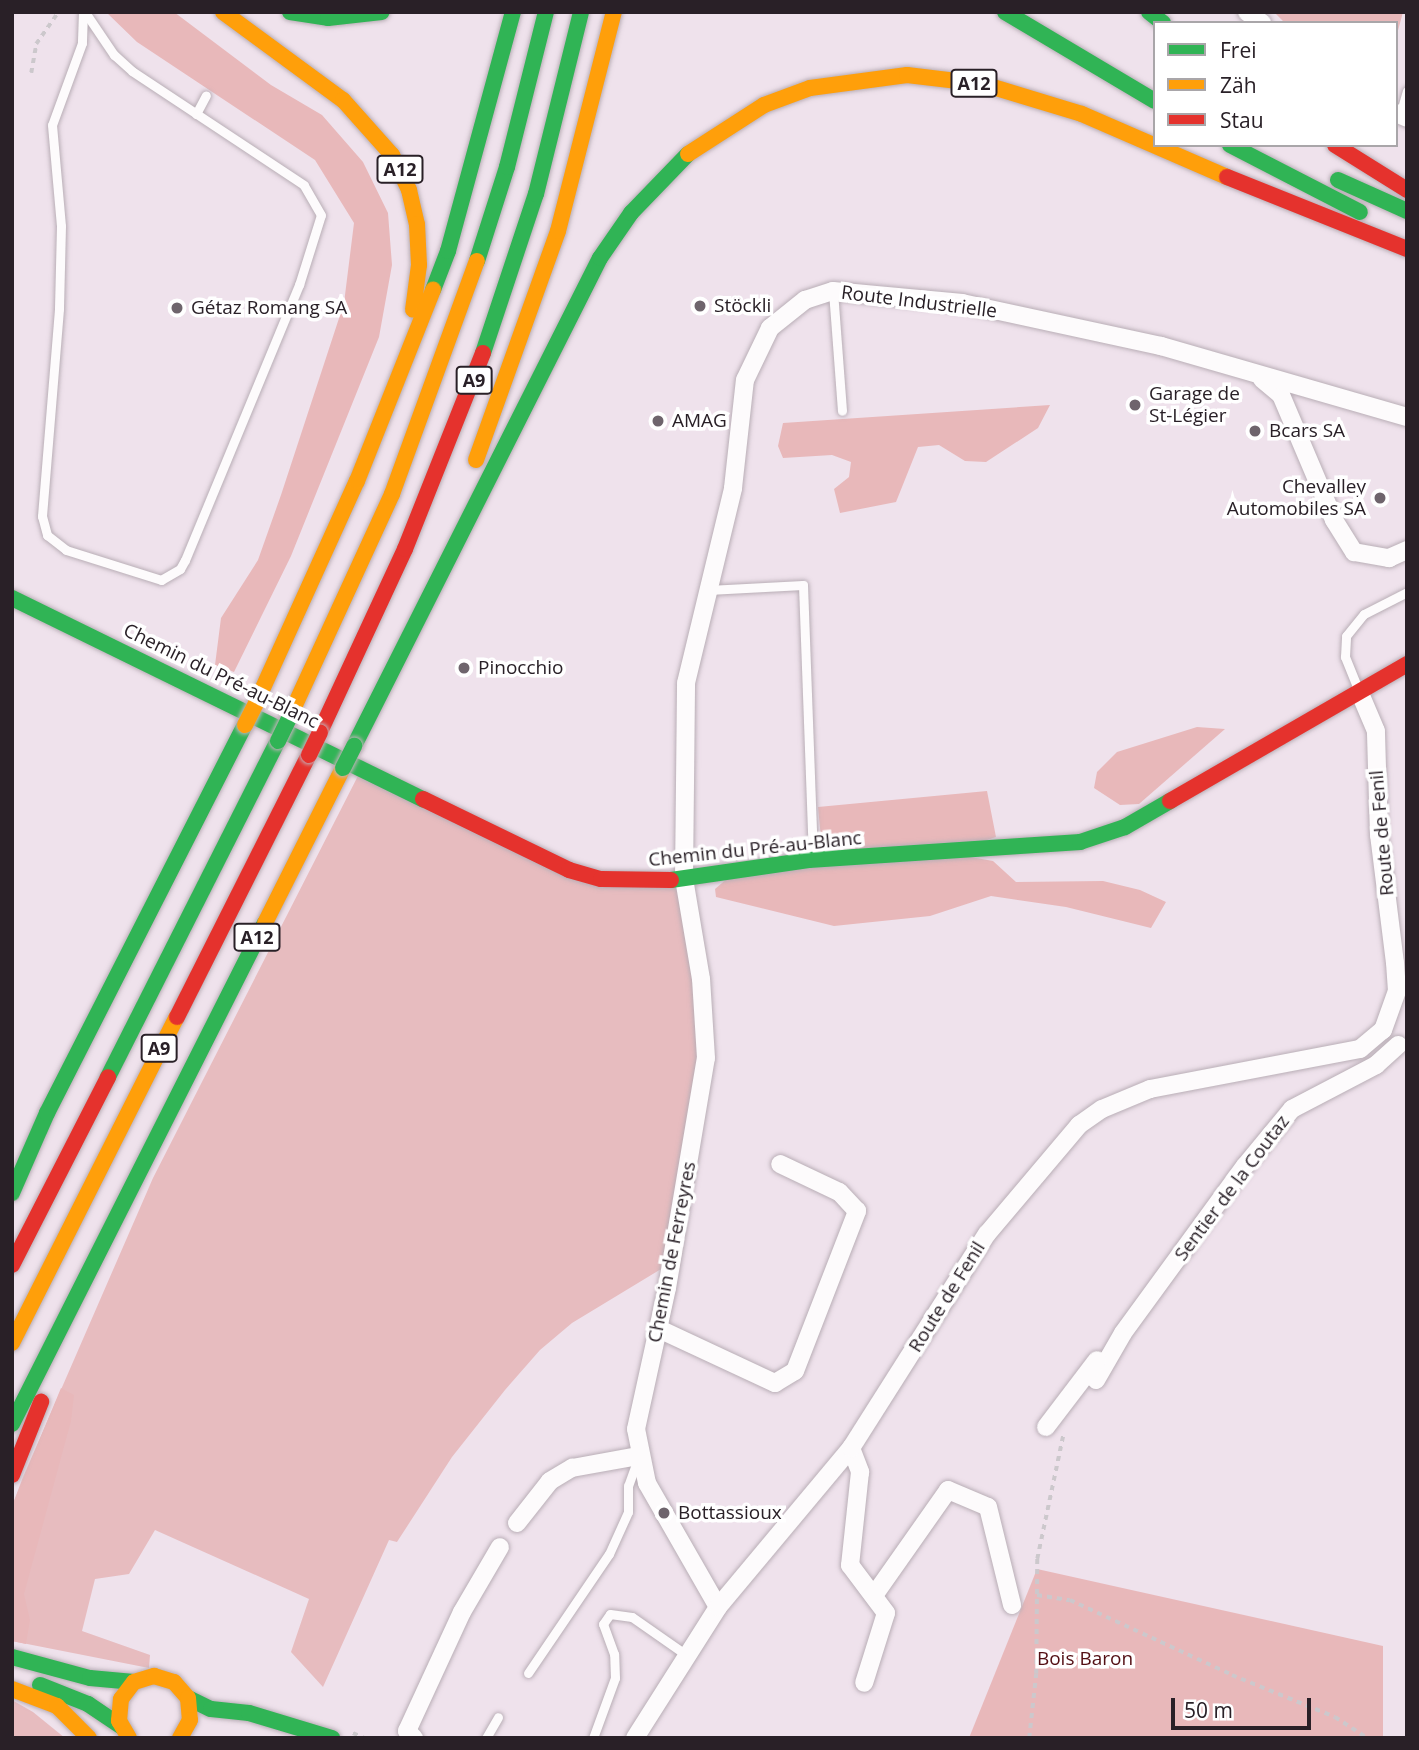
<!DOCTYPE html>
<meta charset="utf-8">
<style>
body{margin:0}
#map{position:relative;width:1419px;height:1750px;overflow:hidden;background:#efe2ec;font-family:"Open Sans",sans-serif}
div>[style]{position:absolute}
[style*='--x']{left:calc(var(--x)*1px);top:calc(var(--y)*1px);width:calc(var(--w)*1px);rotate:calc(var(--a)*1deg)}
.green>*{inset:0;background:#e7bcbf}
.forest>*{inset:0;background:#e8b8ba}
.path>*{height:3.5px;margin-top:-1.75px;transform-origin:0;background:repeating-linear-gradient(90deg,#ccc8cc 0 5px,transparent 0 10px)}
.roads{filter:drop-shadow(0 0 2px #b9aeb6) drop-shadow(0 0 2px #b9aeb6)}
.lane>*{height:9px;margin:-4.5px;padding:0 4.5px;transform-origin:4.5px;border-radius:4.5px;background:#fdfbfc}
.street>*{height:18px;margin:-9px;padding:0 9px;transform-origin:9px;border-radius:9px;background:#fdfbfc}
.fast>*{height:16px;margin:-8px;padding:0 8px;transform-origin:8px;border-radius:8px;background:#30b455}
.slow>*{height:16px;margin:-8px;padding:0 8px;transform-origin:8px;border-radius:8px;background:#ff9f0a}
.jam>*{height:16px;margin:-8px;padding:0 8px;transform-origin:8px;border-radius:8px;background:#e5322d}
.bridges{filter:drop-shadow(0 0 2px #c2b2ba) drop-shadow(0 0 2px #c2b2ba)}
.fast-bridge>*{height:16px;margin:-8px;padding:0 8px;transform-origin:8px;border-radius:8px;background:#30b455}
.slow-bridge>*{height:16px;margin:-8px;padding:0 8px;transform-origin:8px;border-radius:8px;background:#ff9f0a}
.jam-bridge>*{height:16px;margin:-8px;padding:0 8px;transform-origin:8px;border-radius:8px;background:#e5322d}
.dots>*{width:19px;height:19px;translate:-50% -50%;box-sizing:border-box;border:4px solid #fff;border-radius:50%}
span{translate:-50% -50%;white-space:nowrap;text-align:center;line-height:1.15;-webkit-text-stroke:7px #fff;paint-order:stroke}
.shield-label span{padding:2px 5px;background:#fff;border:2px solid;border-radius:5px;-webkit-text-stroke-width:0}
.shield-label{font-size:18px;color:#292027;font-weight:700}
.street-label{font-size:19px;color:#292027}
.poi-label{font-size:19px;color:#292027}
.left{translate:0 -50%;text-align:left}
.right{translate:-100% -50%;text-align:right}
.park-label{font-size:19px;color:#530f14}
.frame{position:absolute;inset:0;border:14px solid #292027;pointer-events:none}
.legend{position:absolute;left:1153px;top:21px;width:245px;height:126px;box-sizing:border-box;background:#fff;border:2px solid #a9a6a9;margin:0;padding:9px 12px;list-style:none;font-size:21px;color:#292027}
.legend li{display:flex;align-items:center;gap:14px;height:35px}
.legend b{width:35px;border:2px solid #a9a6a9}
.scale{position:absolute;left:1171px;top:1698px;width:140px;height:32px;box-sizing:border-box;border:4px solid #292027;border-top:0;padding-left:9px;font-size:21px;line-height:24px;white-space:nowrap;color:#292027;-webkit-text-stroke:5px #fff;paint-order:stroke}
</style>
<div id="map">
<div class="green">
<div style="clip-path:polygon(362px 768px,569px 870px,684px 879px,704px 1006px,671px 1263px,572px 1323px,540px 1350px,505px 1390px,452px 1457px,397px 1542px,389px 1540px,323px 1687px,291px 1652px,309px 1599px,155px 1530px,129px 1574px,95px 1579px,82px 1631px,150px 1655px,149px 1668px,12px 1641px,12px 1506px,23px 1477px,153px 1178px)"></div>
<div style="clip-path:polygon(12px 1700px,33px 1712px,65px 1738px,12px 1738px)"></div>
</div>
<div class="forest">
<div style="clip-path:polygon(106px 12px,174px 12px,271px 85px,322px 115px,363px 162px,388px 213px,392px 265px,379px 337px,291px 556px,234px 672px,215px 665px,221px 618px,258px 560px,281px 495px,344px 303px,354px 223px,315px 160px,137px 42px)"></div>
<div style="clip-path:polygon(1274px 12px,1403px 12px,1396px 38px,1396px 23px,1285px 23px)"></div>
<div style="clip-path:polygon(1050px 405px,1038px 428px,986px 462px,965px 461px,939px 445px,918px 447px,896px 502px,840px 513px,834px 489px,849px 477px,851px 462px,832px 455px,783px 458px,778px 446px,783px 423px)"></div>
<div style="clip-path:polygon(1197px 727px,1225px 729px,1139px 804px,1120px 805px,1094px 788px,1097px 772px,1117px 752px)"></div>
<div style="clip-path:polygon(987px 791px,996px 837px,948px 853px,993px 861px,1016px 882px,1103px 881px,1140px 890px,1166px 902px,1151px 928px,1066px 907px,991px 896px,930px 916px,834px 926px,716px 897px,715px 889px,736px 871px,838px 857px,821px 838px,818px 807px)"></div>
<div style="clip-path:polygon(61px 1388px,74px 1395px,71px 1421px,24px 1594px,30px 1620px,26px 1644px,12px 1641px,12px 1506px)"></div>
<div style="clip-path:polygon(1037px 1569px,1383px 1646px,1383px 1738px,969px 1738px)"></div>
</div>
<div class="path">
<div style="--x:31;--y:73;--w:29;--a:-80"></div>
<div style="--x:36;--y:44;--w:39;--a:-55"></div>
<div style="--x:1037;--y:1595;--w:33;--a:9"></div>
<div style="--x:1070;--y:1600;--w:179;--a:24.8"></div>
<div style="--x:1232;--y:1675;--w:111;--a:22.2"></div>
<div style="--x:1335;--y:1717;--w:38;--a:33"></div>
<div style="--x:353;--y:1733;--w:12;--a:24"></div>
<div style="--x:1029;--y:1738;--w:64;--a:-83.8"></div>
<div style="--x:1036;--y:1674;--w:115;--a:-89.5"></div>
<div style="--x:1037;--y:1559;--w:126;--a:-78.1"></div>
</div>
<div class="roads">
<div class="lane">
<div style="--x:83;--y:12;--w:31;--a:92"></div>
<div style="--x:82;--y:43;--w:87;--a:110.1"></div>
<div style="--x:52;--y:125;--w:101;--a:84.9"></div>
<div style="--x:61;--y:226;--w:83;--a:91.4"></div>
<div style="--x:59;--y:309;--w:208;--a:94.7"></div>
<div style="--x:42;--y:516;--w:20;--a:75"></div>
<div style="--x:47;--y:535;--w:24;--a:38"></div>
<div style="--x:66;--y:550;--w:100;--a:17.5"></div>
<div style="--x:161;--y:580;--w:22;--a:-30"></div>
<div style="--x:180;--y:569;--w:10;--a:-61"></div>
<div style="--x:185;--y:560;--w:298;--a:-67.5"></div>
<div style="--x:299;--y:285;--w:73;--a:-72.6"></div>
<div style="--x:321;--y:215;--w:34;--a:-120"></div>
<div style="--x:304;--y:185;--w:206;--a:-146.5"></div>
<div style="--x:132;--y:71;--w:24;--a:-138"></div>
<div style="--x:114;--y:55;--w:52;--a:-124"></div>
<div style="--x:196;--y:114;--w:21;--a:-62"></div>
<div style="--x:1400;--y:115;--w:25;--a:-74"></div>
<div style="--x:833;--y:291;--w:120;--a:85.7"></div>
<div style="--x:708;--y:590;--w:95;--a:-3"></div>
<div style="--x:803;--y:585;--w:274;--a:87.9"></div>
<div style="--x:1358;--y:689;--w:35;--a:-112"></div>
<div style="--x:1345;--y:657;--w:21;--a:-87"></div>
<div style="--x:1346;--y:636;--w:28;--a:-51"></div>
<div style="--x:1364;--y:614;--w:48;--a:-27.1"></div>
<div style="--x:528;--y:1673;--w:144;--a:-55.8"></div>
<div style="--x:609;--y:1554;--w:46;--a:-65.7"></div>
<div style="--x:628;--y:1512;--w:26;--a:-90"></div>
<div style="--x:628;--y:1486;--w:30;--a:-70"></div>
<div style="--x:486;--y:1738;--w:24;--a:-60"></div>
<div style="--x:593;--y:1738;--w:64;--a:-69.9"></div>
<div style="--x:615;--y:1678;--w:24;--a:-92"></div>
<div style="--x:614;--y:1654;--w:32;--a:-110"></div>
<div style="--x:603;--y:1624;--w:12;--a:-55"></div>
<div style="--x:610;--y:1614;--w:22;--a:8"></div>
<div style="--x:632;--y:1617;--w:65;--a:34.9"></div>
</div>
<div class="street">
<div style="--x:1247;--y:12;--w:19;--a:36"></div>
<div style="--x:1396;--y:113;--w:12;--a:24"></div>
<div style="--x:1262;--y:379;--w:25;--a:40"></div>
<div style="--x:1281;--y:395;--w:136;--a:67"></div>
<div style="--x:1334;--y:520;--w:38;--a:58"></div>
<div style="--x:1354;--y:552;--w:36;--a:10"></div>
<div style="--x:1389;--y:558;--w:20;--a:-24"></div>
<div style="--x:659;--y:1329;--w:128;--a:25"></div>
<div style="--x:775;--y:1383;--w:23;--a:-31"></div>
<div style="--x:795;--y:1371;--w:172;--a:-68.8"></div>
<div style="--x:857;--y:1211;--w:26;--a:-133"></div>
<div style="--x:839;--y:1192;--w:65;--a:-154.6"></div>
<div style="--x:1096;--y:1380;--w:54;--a:-60.1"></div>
<div style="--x:1123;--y:1333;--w:207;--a:-53.9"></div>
<div style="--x:1245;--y:1166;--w:74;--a:-50.5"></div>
<div style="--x:1292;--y:1109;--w:95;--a:-27.6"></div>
<div style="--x:1376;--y:1065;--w:30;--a:-42"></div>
<div style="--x:1046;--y:1427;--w:84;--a:-52.7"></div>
<div style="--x:851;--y:1448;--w:26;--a:69"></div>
<div style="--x:860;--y:1472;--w:94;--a:96.1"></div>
<div style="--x:850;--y:1565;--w:60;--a:53.1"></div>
<div style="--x:886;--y:1613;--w:73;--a:107.4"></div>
<div style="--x:517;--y:1523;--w:53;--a:-51.8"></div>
<div style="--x:550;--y:1481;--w:26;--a:-31"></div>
<div style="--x:572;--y:1468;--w:68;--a:-10.2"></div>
<div style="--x:875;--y:1594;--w:127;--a:-54.9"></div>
<div style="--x:948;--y:1490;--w:43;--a:23"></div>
<div style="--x:988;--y:1507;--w:101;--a:76.2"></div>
<div style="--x:718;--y:1607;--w:143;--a:-119.8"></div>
<div style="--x:647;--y:1483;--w:55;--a:-101.5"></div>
<div style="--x:636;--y:1429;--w:144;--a:-77.6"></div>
<div style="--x:667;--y:1288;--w:233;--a:-80.4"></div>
<div style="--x:706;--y:1058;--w:79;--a:-93.6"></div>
<div style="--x:701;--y:979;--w:101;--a:-99.6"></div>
<div style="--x:684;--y:879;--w:196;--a:-89.4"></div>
<div style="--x:686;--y:683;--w:201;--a:-76.4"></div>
<div style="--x:733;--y:488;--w:109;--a:-83.7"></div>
<div style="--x:745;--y:380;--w:58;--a:-64.3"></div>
<div style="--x:770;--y:328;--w:45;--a:-38.7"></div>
<div style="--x:805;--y:300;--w:29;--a:-18"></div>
<div style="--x:833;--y:291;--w:130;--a:5.3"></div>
<div style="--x:962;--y:303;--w:204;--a:12.2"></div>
<div style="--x:1161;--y:346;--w:256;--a:16.1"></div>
<div style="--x:414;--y:1738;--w:10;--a:-135"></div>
<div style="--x:407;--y:1731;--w:131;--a:-65.2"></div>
<div style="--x:462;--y:1612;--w:75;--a:-59.7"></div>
<div style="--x:635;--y:1738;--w:155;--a:-57.6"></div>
<div style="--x:718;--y:1607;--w:207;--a:-50.1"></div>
<div style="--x:851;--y:1448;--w:254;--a:-57.6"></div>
<div style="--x:987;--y:1234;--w:143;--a:-49.8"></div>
<div style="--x:1079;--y:1125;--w:28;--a:-35"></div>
<div style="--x:1102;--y:1109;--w:52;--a:-22.6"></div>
<div style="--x:1150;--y:1089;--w:214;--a:-10.8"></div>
<div style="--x:1360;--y:1049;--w:30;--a:-40"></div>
<div style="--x:1383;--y:1030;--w:41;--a:-70.3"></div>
<div style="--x:1397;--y:991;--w:28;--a:-94"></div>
<div style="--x:1395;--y:963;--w:129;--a:-97.1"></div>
<div style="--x:1379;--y:835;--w:104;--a:-91.7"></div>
<div style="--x:1376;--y:731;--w:43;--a:-113"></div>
</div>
<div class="fast">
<div style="--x:290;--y:12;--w:38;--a:9"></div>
<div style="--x:328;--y:18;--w:54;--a:-6.3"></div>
<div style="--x:1005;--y:12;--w:174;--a:30.7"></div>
<div style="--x:1149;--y:12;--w:18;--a:38"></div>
<div style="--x:1230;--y:145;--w:146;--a:27.3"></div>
<div style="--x:1338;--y:180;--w:76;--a:24.2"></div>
<div style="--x:477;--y:261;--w:99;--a:-72.3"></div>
<div style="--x:507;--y:167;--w:160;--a:-75.9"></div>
<div style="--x:433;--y:290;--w:42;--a:-69"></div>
<div style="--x:448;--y:251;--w:248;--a:-74.8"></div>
<div style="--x:483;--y:353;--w:168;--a:-71.6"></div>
<div style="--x:536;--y:194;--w:187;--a:-76.1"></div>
<div style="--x:12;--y:598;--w:458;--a:26.1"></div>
<div style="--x:354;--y:746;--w:546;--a:-63.25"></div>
<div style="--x:600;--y:258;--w:55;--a:-55.4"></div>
<div style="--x:631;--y:213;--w:82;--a:-46"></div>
<div style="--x:671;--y:880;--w:139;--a:-8.2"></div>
<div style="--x:809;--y:860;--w:272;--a:-3.8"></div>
<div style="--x:1080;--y:842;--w:47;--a:-18.4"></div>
<div style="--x:1125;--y:827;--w:52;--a:-30"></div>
<div style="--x:108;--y:1077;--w:377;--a:-63.2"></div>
<div style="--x:12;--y:1193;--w:87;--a:-66.4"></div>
<div style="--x:47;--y:1113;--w:436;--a:-63"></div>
<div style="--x:12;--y:1424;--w:561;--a:-63.21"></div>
<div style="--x:12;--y:1657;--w:81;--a:15.1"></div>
<div style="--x:90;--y:1678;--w:44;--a:5.2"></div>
<div style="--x:40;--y:1685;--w:52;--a:21.6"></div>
<div style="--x:88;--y:1704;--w:40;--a:34"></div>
<div style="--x:188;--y:1698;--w:25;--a:26"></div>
<div style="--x:211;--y:1709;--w:38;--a:6"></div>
<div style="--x:249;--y:1713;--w:87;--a:16.8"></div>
</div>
<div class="slow">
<div style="--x:223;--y:12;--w:149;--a:36.3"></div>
<div style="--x:343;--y:100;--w:74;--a:48.3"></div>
<div style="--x:392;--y:155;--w:39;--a:64"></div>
<div style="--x:409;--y:190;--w:35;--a:77"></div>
<div style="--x:417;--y:224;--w:41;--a:87.2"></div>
<div style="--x:419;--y:265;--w:45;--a:97.6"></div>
<div style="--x:688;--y:154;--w:90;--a:-32.8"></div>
<div style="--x:764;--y:105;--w:49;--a:-20.3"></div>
<div style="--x:810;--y:88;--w:98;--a:-7.6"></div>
<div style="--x:907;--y:75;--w:77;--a:6.8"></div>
<div style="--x:983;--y:84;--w:103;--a:16.9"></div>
<div style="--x:1082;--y:114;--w:158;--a:23.5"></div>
<div style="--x:476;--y:460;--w:243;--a:-70.3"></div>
<div style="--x:558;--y:231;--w:226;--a:-75.7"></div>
<div style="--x:257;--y:701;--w:242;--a:-65.6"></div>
<div style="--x:357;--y:481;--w:206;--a:-68.3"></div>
<div style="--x:289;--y:718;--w:247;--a:-65.3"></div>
<div style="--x:392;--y:494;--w:248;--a:-70"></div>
<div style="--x:265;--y:923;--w:174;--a:-63.3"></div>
<div style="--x:12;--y:1343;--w:365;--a:-63.2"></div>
<div style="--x:12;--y:1689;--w:48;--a:20.7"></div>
<div style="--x:57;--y:1706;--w:45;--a:45"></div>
<div style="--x:129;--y:1738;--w:20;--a:-120"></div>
<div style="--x:119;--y:1721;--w:22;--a:-85"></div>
<div style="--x:121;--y:1699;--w:21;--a:-53"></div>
<div style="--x:134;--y:1682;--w:21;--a:-17"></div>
<div style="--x:154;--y:1676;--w:21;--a:17"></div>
<div style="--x:174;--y:1682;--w:21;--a:49"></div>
<div style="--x:188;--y:1698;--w:22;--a:85"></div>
<div style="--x:190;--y:1720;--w:21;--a:119"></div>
</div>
<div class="jam">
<div style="--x:1335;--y:145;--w:85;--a:32"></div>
<div style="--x:1227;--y:177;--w:194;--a:21.8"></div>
<div style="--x:320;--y:732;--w:202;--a:-65.1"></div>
<div style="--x:405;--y:549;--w:211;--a:-68.3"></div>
<div style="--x:423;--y:799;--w:162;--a:25.9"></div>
<div style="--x:569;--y:870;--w:33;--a:16"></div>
<div style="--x:601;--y:879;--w:70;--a:0.8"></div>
<div style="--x:1170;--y:801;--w:274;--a:-30"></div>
<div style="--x:177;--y:1017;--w:293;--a:-63.3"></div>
<div style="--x:12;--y:1265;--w:211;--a:-62.9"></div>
<div style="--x:12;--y:1475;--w:79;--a:-68.3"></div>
</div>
</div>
<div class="bridges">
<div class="fast-bridge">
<div style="--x:278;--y:741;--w:25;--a:-64"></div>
<div style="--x:343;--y:768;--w:25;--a:-63"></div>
</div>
<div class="slow-bridge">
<div style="--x:245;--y:725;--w:27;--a:-63"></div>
</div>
<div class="jam-bridge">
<div style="--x:309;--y:755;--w:25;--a:-64"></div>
</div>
</div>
<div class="dots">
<div style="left:700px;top:306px;background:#6e646c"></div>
<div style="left:177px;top:308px;background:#6e646c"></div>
<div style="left:1135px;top:405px;background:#6e646c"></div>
<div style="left:658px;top:421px;background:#6e646c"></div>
<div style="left:1255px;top:431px;background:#6e646c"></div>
<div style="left:1380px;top:498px;background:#6e646c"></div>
<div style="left:464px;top:668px;background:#6e646c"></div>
<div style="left:664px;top:1513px;background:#6e646c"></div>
</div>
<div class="shield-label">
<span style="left:974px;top:83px">A12</span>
<span style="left:400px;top:169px">A12</span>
<span style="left:474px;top:380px">A9</span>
<span style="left:257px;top:937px">A12</span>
<span style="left:159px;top:1048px">A9</span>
</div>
<div class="street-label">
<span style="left:919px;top:302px;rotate:7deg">Route Industrielle</span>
<span style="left:221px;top:676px;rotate:26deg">Chemin du Pré-au-Blanc</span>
<span style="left:1382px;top:833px;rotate:-95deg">Route de Fenil</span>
<span style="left:755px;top:849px;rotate:-6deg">Chemin du Pré-au-Blanc</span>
<span style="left:1232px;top:1188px;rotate:-53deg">Sentier de la Coutaz</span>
<span style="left:672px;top:1252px;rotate:-79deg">Chemin de Ferreyres</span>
<span style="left:947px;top:1297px;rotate:-58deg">Route de Fenil</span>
</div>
<div class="poi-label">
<span class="left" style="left:714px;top:306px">Stöckli</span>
<span class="left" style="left:191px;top:308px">Gétaz Romang SA</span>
<span class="left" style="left:1149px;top:405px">Garage de<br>St-Légier</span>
<span class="left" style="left:672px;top:421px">AMAG</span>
<span class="left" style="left:1269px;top:431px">Bcars SA</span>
<span class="right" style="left:1366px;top:498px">Chevalley<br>Automobiles SA</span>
<span class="left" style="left:478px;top:668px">Pinocchio</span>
<span class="left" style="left:678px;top:1513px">Bottassioux</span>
</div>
<div class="park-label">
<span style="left:1085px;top:1659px">Bois Baron</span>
</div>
<div class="frame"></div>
<ul class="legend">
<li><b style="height:9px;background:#30b455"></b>Frei</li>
<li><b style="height:9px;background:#ff9f0a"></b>Zäh</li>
<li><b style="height:9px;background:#e5322d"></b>Stau</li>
</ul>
<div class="scale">50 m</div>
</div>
